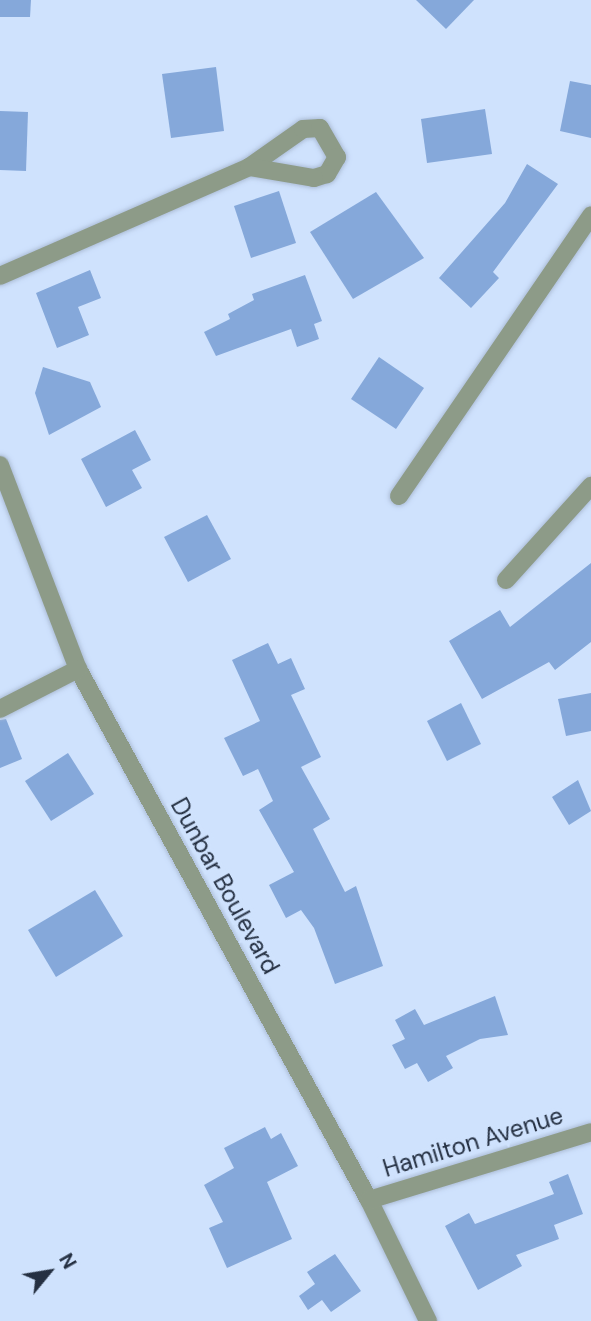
<!DOCTYPE html>
<style>
body{margin:0}
#map{position:relative;width:591px;height:1321px;overflow:hidden;background:#cfe2fd;font-family:"DM Sans",sans-serif}
div>[style]{position:absolute}
[style*='--x']{left:calc(var(--x)*1px);top:calc(var(--y)*1px);width:calc(var(--w)*1px);rotate:calc(var(--a)*1deg)}
.building>*{inset:0;background:#85a8da}
.roads{filter:drop-shadow(0 0 2px #adbed8) drop-shadow(0 0 2px #adbed8)}
.minor>*{height:18px;margin:-9px;padding:0 9px;transform-origin:9px;border-radius:9px;background:#8d9b88}
span{translate:-50% -50%;white-space:nowrap;text-align:center;line-height:1.15;-webkit-text-stroke:7px #cfe2fd;paint-order:stroke}
.street-label{font-size:24px;color:#253042}
.north{position:absolute;left:14px;top:1237px;width:70px;height:70px;-webkit-text-stroke:5px #cfe2fd;paint-order:stroke;rotate:60deg;font-size:19px;font-weight:700;line-height:28px;text-align:center;color:#253042}
.north::after{content:'';display:block;margin:auto;width:24px;height:32px;background:#253042;clip-path:polygon(50% 0,100% 100%,50% 72%,0 100%)}
</style>
<div id="map">
<div class="building">
<div style="clip-path:polygon(0 0,31px 0,30px 17px,0 17px)"></div>
<div style="clip-path:polygon(416px 0,474px 0,446px 29px)"></div>
<div style="clip-path:polygon(216px 67px,224px 131px,171px 138px,162px 74px)"></div>
<div style="clip-path:polygon(570px 81px,591px 85px,591px 138px,560px 131px)"></div>
<div style="clip-path:polygon(485px 109px,492px 154px,427px 163px,421px 119px)"></div>
<div style="clip-path:polygon(0 111px,28px 112px,26px 171px,0 170px)"></div>
<div style="clip-path:polygon(527px 164px,558px 184px,493px 272px,499px 278px,471px 308px,439px 278px,505px 203px)"></div>
<div style="clip-path:polygon(279px 191px,296px 243px,251px 258px,234px 206px)"></div>
<div style="clip-path:polygon(376px 192px,424px 258px,353px 299px,310px 232px)"></div>
<div style="clip-path:polygon(90px 270px,101px 298px,78px 307px,89px 335px,57px 348px,36px 293px)"></div>
<div style="clip-path:polygon(305px 275px,322px 321px,314px 324px,319px 339px,297px 347px,291px 329px,216px 356px,204px 332px,230px 319px,228px 314px,254px 300px,252px 294px)"></div>
<div style="clip-path:polygon(379px 357px,424px 388px,396px 429px,351px 399px)"></div>
<div style="clip-path:polygon(43px 367px,90px 382px,101px 407px,49px 435px,35px 393px)"></div>
<div style="clip-path:polygon(135px 430px,151px 460px,132px 470px,142px 488px,106px 507px,81px 459px)"></div>
<div style="clip-path:polygon(207px 515px,231px 559px,188px 582px,164px 537px)"></div>
<div style="clip-path:polygon(591px 563px,591px 642px,555px 670px,549px 662px,482px 699px,449px 641px,500px 610px,510px 627px)"></div>
<div style="clip-path:polygon(268px 643px,278px 664px,291px 658px,305px 689px,291px 695px,321px 757px,301px 767px,330px 819px,313px 829px,345px 892px,356px 886px,383px 966px,335px 984px,314px 928px,301px 910px,286px 918px,269px 885px,294px 872px,259px 810px,273px 801px,258px 769px,243px 776px,224px 738px,260px 721px,232px 660px)"></div>
<div style="clip-path:polygon(591px 693px,591px 731px,566px 736px,558px 699px)"></div>
<div style="clip-path:polygon(461px 703px,481px 744px,447px 761px,427px 721px)"></div>
<div style="clip-path:polygon(6px 719px,22px 759px,0 768px,0 720px)"></div>
<div style="clip-path:polygon(68px 753px,94px 794px,51px 821px,25px 781px)"></div>
<div style="clip-path:polygon(578px 780px,591px 811px,569px 825px,552px 797px)"></div>
<div style="clip-path:polygon(95px 890px,123px 936px,56px 977px,28px 930px)"></div>
<div style="clip-path:polygon(495px 996px,508px 1035px,480px 1039px,446px 1056px,453px 1068px,428px 1082px,417px 1063px,405px 1069px,392px 1045px,405px 1039px,395px 1020px,415px 1009px,424px 1025px)"></div>
<div style="clip-path:polygon(265px 1127px,271px 1139px,281px 1133px,298px 1166px,267px 1182px,292px 1239px,227px 1268px,209px 1228px,223px 1222px,204px 1185px,234px 1168px,224px 1148px)"></div>
<div style="clip-path:polygon(568px 1174px,583px 1214px,554px 1225px,559px 1239px,516px 1255px,522px 1266px,478px 1290px,445px 1226px,469px 1213px,475px 1224px,554px 1194px,549px 1182px)"></div>
<div style="clip-path:polygon(335px 1254px,361px 1291px,331px 1312px,322px 1300px,308px 1310px,299px 1296px,315px 1284px,307px 1272px)"></div>
</div>
<div class="roads">
<div class="minor">
<div style="--x:0;--y:276;--w:272;--a:-23.6"></div>
<div style="--x:249;--y:167;--w:66;--a:-35.1"></div>
<div style="--x:303;--y:129;--w:17;--a:-3"></div>
<div style="--x:320;--y:128;--w:34;--a:60"></div>
<div style="--x:337;--y:157;--w:20;--a:120"></div>
<div style="--x:327;--y:174;--w:14;--a:163"></div>
<div style="--x:314;--y:178;--w:66;--a:-170.4"></div>
<div style="--x:0;--y:465;--w:218;--a:69.1"></div>
<div style="--x:78;--y:669;--w:606;--a:61.28"></div>
<div style="--x:369;--y:1200;--w:135;--a:64"></div>
<div style="--x:399;--y:496;--w:340;--a:-55.6"></div>
<div style="--x:506;--y:580;--w:127;--a:-47.9"></div>
<div style="--x:0;--y:709;--w:88;--a:-27.1"></div>
<div style="--x:369;--y:1200;--w:232;--a:-17"></div>
</div>
</div>
<div class="street-label">
<span style="left:225px;top:886px;rotate:61deg">Dunbar Boulevard</span>
<span style="left:473px;top:1142px;rotate:-17deg">Hamilton Avenue</span>
</div>
<div class="north">N</div>
</div>
